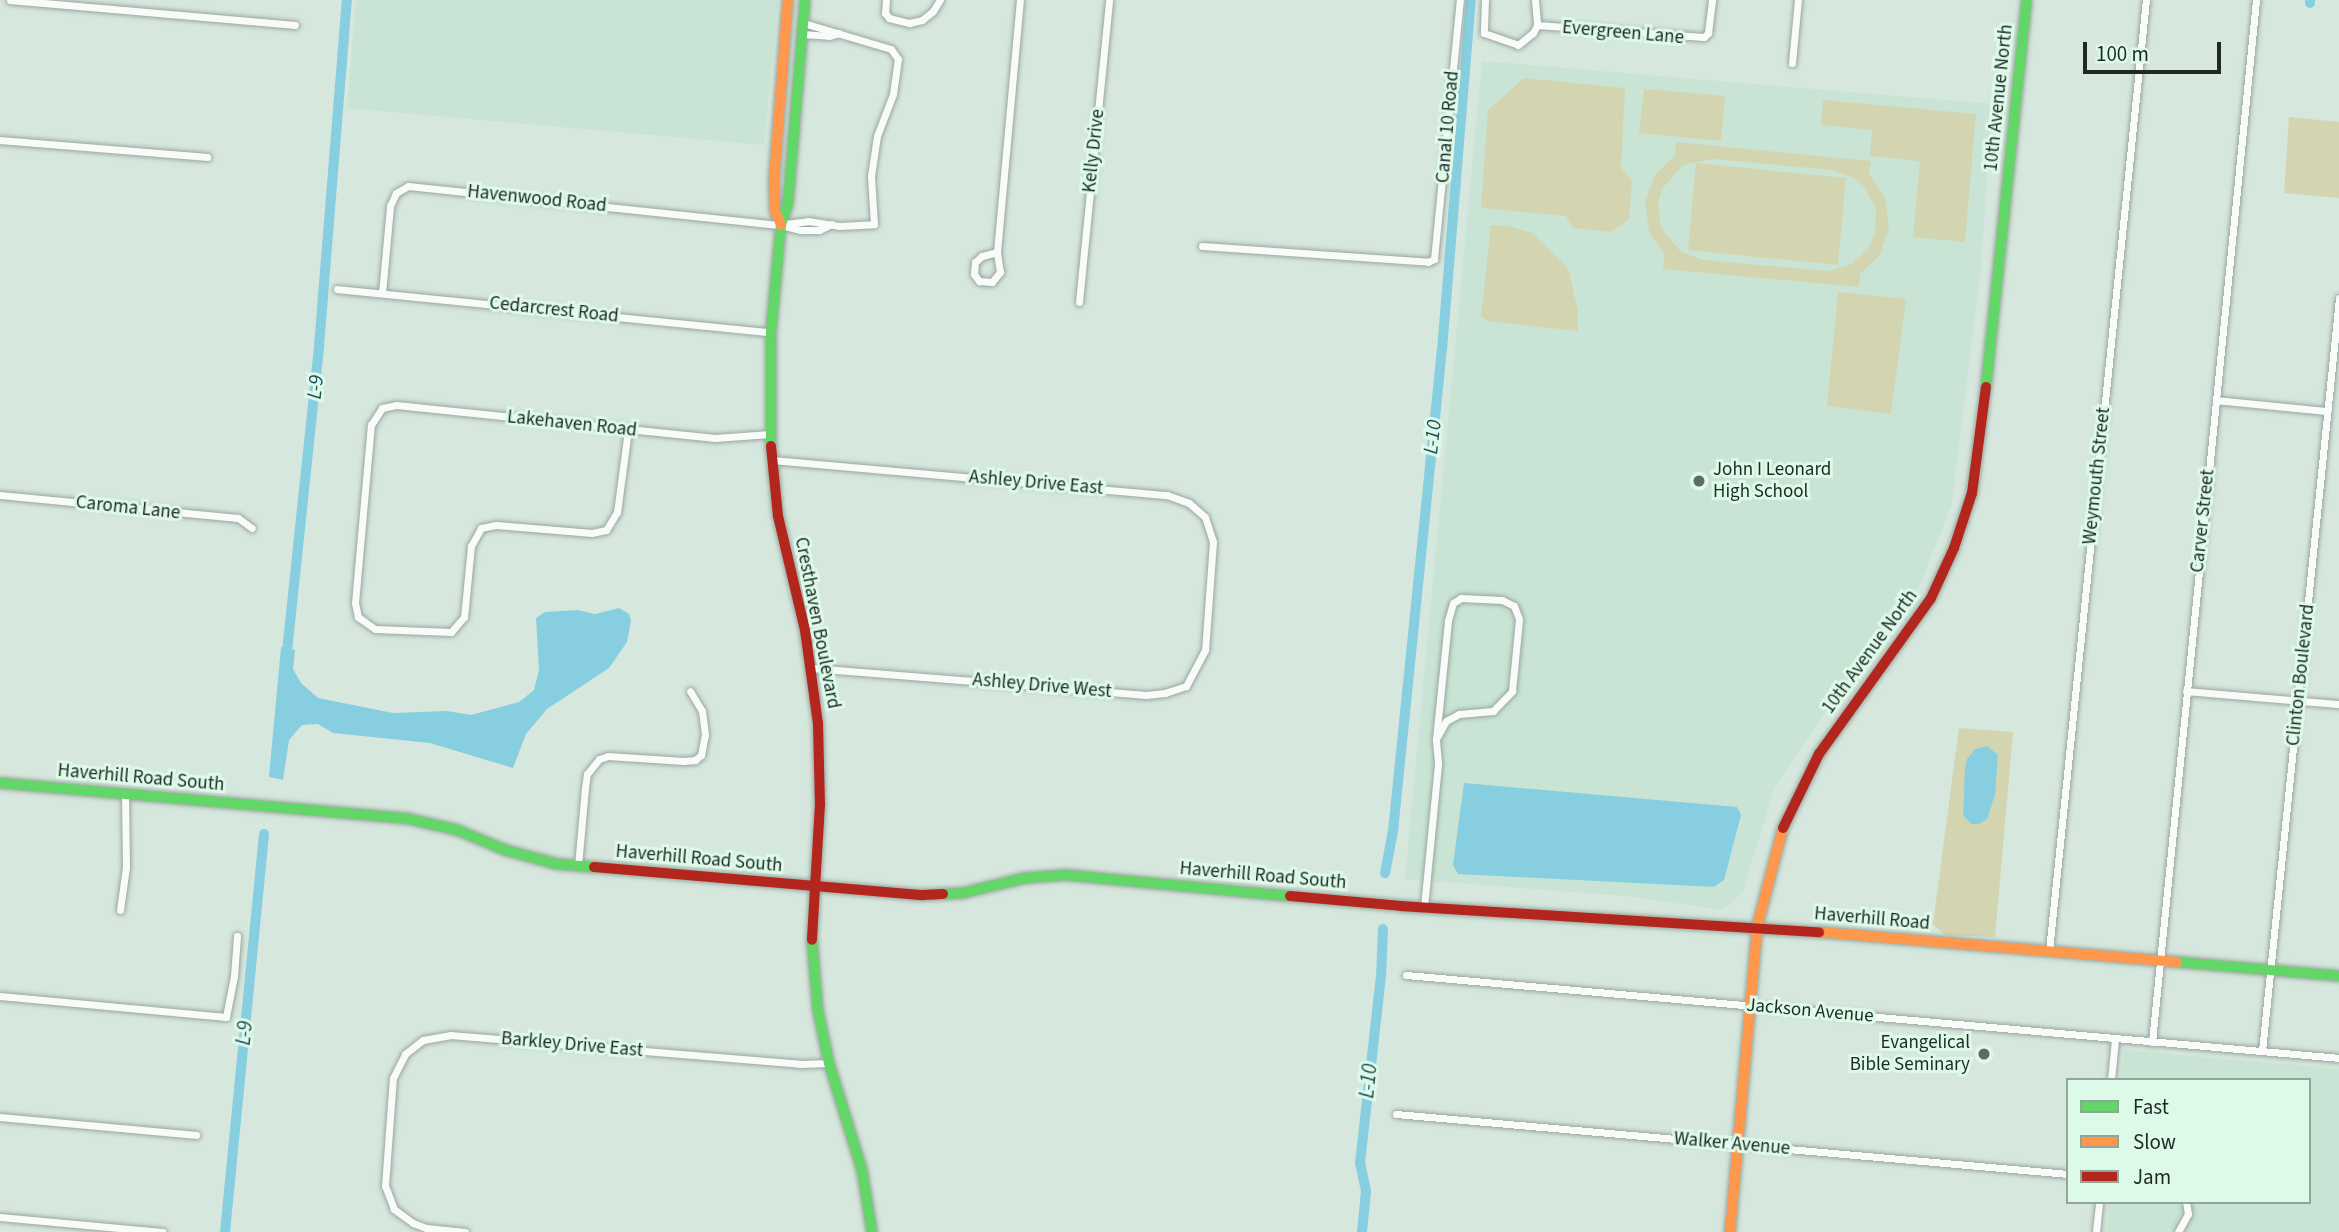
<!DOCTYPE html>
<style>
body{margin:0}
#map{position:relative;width:2339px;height:1232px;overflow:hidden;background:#d6e7dd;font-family:"Source Sans 3",sans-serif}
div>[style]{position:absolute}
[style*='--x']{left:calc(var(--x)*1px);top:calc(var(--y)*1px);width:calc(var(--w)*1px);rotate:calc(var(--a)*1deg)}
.built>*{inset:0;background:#c9e4d4}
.green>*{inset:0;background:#d3d5b0}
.water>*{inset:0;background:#87cfe0}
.canal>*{height:10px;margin:-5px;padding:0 5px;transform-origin:5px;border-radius:5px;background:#87cfe0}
.roads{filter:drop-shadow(0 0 2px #9aa79f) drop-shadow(0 0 2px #9aa79f)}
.street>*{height:7px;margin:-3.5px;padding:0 3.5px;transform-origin:3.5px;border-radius:3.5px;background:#f9fbfa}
.fast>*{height:10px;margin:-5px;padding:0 5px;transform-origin:5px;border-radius:5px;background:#63d668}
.slow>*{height:10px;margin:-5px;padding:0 5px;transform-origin:5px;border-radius:5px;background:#ff974d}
.jam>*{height:10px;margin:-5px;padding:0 5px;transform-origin:5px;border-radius:5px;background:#b3261e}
.dots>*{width:19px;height:19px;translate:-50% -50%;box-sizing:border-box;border:4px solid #ddfae9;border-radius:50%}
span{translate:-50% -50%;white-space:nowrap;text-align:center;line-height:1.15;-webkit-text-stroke:6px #ddfae9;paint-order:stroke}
.street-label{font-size:19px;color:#1e2923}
.poi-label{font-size:19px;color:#1e2923}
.left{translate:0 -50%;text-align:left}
.right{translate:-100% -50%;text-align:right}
.water-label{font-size:21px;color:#1f4a57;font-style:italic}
.legend{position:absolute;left:2066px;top:1078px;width:245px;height:126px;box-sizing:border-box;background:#ddfae9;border:2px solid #91a69a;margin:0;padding:9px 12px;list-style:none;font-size:21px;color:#1e2923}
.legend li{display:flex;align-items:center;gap:14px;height:35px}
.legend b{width:35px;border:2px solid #91a69a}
.scale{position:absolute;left:2083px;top:42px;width:138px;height:32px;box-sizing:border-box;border:4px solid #1e2923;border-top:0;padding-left:9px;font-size:21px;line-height:24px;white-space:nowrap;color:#1e2923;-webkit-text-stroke:5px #ddfae9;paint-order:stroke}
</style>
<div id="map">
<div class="built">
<div style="clip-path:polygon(356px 0,778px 0,764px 145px,347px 108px)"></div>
<div style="clip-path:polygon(1482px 61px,1992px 104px,1981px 267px,1952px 503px,1920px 585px,1877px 637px,1775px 786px,1743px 891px,1723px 910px,1626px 896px,1405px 879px)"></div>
<div style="clip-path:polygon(2124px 1050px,2339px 1069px,2339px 1232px,2107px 1232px,2109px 1202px,2309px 1202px,2309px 1080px,2121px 1080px)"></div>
</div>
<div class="green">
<div style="clip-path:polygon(1524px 78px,1625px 88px,1621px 168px,1632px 181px,1629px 219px,1611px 232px,1573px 228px,1566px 216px,1481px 208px,1488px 110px)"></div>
<div style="clip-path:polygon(1644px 89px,1725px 96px,1721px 141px,1639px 133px)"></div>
<div style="clip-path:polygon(1823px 100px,1976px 114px,1965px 242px,1913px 237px,1920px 161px,1870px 156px,1872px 130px,1821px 125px)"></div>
<div style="clip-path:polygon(2289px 117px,2339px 122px,2339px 198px,2284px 193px)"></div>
<div style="clip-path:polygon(evenodd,1676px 142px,1871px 161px,1869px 174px,1885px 197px,1889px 226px,1880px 255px,1860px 274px,1859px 287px,1663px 269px,1665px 255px,1649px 232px,1645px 203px,1655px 175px,1675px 155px,1676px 142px,1713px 159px,1831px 170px,1853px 177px,1865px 188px,1876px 209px,1875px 233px,1869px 248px,1852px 264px,1829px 271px,1703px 260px,1681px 252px,1661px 228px,1658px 204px,1662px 189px,1683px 165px,1713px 159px)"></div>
<div style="clip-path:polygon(1696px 163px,1846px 178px,1838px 265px,1688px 250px)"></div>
<div style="clip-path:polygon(1491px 225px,1508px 226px,1532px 233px,1568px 268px,1578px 311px,1578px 331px,1487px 321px,1481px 316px)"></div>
<div style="clip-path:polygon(1838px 292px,1906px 299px,1891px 414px,1827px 406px)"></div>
<div style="clip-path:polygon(1959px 728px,2013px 732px,1995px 937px,1944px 935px,1933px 924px)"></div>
</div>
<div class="water">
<div style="clip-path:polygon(619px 608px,629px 614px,631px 621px,627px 642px,609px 668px,547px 709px,526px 734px,513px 768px,430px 743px,333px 733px,318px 724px,302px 725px,289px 740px,283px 780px,269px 777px,281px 647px,295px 650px,293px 669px,301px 683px,318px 698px,393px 713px,447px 711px,471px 715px,519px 702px,534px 690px,539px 670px,536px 618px,545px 612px,578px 610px,595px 614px)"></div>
<div style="clip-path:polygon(1987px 746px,1998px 755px,1995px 795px,1987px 819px,1979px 824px,1971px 824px,1963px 815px,1965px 769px,1967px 759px,1975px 749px)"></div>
<div style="clip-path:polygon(1464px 783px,1737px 807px,1741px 815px,1724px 880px,1714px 887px,1458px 874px,1453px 865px)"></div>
</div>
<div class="canal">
<div style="--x:2310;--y:3;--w:3;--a:-90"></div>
<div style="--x:286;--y:661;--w:317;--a:-84"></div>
<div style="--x:319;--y:346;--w:347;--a:-85.4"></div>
<div style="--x:1385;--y:873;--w:43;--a:-79.2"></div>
<div style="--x:1393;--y:831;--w:483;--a:-84.2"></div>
<div style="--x:1442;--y:350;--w:351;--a:-85.3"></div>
<div style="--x:225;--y:1232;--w:400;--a:-84.4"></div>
<div style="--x:1362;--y:1232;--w:41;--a:-84.4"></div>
<div style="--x:1366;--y:1191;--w:29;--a:-102"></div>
<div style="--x:1360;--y:1163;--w:187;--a:-83.6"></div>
<div style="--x:1381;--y:977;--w:48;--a:-87.6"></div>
</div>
<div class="roads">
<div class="street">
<div style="--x:10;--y:0;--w:286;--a:5"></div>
<div style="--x:886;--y:0;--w:13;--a:94"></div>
<div style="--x:885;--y:13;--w:6;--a:51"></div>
<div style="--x:889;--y:18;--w:21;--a:14"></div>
<div style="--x:909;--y:23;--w:13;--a:-13"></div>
<div style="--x:922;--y:20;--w:14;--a:-39"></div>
<div style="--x:933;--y:11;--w:13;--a:-58"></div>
<div style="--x:1485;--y:0;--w:33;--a:92"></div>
<div style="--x:1484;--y:33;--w:36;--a:19"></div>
<div style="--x:1518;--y:45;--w:19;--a:-39"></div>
<div style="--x:1533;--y:33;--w:9;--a:-63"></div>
<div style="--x:1537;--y:25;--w:167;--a:4.1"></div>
<div style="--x:1704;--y:37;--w:6;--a:-45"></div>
<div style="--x:1708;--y:33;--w:33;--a:-83"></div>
<div style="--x:1535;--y:0;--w:25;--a:85"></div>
<div style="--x:802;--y:34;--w:27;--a:4"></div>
<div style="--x:829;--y:36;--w:10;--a:-17"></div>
<div style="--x:1792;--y:63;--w:63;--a:-84.6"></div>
<div style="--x:0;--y:140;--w:208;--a:4.7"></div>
<div style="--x:785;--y:224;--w:23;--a:-7"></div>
<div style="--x:808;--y:221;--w:31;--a:9"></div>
<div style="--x:839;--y:226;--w:35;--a:-3"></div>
<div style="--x:874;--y:224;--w:48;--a:-93.6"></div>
<div style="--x:871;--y:176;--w:40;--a:-81.5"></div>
<div style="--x:877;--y:136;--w:45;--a:-69.1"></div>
<div style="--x:893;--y:94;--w:35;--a:-82"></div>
<div style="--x:898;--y:59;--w:12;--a:-125"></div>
<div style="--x:891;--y:49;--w:92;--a:-163.5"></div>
<div style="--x:1202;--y:246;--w:227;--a:4"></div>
<div style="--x:1428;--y:262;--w:7;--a:-27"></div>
<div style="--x:1434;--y:259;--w:260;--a:-84.3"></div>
<div style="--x:997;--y:252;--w:16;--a:165"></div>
<div style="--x:982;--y:256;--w:9;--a:139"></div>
<div style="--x:975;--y:262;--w:12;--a:95"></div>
<div style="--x:974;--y:274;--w:9;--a:54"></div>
<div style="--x:979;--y:281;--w:13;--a:4"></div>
<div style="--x:992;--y:282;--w:13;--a:-51"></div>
<div style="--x:1000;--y:272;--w:20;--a:-99"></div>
<div style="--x:997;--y:252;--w:253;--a:-84.8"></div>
<div style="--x:337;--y:289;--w:436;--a:5.7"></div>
<div style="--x:382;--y:293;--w:87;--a:-84.7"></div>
<div style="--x:390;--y:206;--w:14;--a:-65"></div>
<div style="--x:396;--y:193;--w:14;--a:-30"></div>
<div style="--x:408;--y:186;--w:375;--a:6"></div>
<div style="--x:781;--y:225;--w:20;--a:15"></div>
<div style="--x:800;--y:230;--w:19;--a:0"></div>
<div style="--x:819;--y:230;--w:14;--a:-25"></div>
<div style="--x:1079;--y:302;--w:303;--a:-84.3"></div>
<div style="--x:2216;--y:400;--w:112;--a:5.7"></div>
<div style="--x:628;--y:430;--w:83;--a:97.6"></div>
<div style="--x:617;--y:512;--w:21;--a:121"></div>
<div style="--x:606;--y:530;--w:14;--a:168"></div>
<div style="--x:592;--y:533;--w:96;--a:-175.2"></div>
<div style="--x:496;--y:525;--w:15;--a:169"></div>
<div style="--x:481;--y:528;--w:21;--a:119"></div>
<div style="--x:471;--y:546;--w:71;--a:95.6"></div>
<div style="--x:464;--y:617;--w:20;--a:131"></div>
<div style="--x:451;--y:632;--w:76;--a:-177.7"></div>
<div style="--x:375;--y:629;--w:21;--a:-145"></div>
<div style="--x:358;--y:617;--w:14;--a:-102"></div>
<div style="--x:355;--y:603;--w:179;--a:-84.9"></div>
<div style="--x:371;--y:425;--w:20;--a:-57"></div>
<div style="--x:382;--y:408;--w:14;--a:-12"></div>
<div style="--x:396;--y:405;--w:321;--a:5.9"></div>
<div style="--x:715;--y:438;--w:55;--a:-4.2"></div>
<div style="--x:772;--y:460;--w:397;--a:5.1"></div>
<div style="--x:1167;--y:495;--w:23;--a:20"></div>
<div style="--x:1189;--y:503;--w:21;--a:41"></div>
<div style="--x:1205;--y:517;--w:26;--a:72"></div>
<div style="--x:1213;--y:542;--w:108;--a:94.2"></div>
<div style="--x:1205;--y:650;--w:41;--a:117.8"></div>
<div style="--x:1186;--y:686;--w:22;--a:162"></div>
<div style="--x:1165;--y:693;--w:19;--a:174"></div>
<div style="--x:1146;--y:695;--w:335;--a:-175.4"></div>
<div style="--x:0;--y:495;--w:239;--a:5.5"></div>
<div style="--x:238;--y:518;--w:17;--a:36"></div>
<div style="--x:2186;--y:691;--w:154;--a:4.9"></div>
<div style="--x:578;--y:866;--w:78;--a:-84.9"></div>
<div style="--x:585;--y:788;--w:14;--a:-82"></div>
<div style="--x:587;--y:774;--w:19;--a:-51"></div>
<div style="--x:599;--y:759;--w:9;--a:-18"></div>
<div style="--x:608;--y:756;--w:76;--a:3.8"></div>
<div style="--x:684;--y:761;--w:11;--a:-5"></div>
<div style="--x:695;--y:760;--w:8;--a:-40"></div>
<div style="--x:701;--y:755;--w:20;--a:-79"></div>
<div style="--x:705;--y:735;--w:24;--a:-97"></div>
<div style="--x:702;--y:711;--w:23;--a:-121"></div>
<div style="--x:1424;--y:907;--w:145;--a:-84.4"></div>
<div style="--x:1438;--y:763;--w:24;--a:-95"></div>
<div style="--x:1436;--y:739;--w:21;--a:-61"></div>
<div style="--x:1446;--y:721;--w:15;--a:-28"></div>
<div style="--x:1459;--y:714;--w:34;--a:-5"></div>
<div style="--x:1493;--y:711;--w:28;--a:-46"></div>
<div style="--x:1512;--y:691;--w:72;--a:-84.4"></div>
<div style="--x:1519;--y:619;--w:14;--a:-111"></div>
<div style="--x:1514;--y:606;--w:13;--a:-153"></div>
<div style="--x:1502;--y:600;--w:41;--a:-177.2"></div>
<div style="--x:1461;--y:598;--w:9;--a:148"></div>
<div style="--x:1453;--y:603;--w:19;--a:106"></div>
<div style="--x:1448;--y:621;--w:119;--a:95.8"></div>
<div style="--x:120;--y:910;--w:43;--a:-82.1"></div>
<div style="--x:126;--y:867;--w:73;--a:-90.8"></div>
<div style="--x:2049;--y:951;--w:956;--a:-84.18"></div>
<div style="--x:1406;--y:975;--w:937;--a:5.08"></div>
<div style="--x:0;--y:996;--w:227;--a:5.3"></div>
<div style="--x:226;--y:1017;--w:42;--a:-79"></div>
<div style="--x:234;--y:976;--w:40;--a:-85.7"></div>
<div style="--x:2152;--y:1042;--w:1047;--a:-84.3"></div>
<div style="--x:2262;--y:1051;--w:757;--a:-84.16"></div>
<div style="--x:2111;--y:1080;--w:41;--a:-84.4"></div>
<div style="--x:1396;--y:1114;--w:675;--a:5.1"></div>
<div style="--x:0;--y:1117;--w:197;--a:5.2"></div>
<div style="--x:0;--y:1217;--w:163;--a:5.3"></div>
<div style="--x:465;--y:1232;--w:39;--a:-174"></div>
<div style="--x:426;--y:1228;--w:14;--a:-159"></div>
<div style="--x:413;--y:1223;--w:24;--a:-144"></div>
<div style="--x:394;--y:1209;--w:25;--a:-111"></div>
<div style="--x:385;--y:1186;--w:108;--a:-85.8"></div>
<div style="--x:393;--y:1078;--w:27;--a:-63"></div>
<div style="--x:405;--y:1054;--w:23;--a:-38"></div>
<div style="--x:423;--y:1040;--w:27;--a:-10"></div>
<div style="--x:450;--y:1035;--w:351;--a:4.7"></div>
<div style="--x:800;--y:1064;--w:29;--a:-2"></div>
<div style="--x:2096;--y:1232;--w:30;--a:-84"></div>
<div style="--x:2178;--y:1232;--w:21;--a:-61"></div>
<div style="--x:2188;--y:1214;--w:12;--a:-99"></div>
</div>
<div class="fast">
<div style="--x:1986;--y:387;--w:389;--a:-84"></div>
<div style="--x:771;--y:446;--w:114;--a:-90"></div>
<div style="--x:771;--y:332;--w:107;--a:-84.7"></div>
<div style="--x:781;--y:225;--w:23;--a:-72"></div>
<div style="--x:788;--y:203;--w:204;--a:-85.2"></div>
<div style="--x:0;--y:783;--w:411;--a:5"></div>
<div style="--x:409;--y:819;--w:49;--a:12.9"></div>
<div style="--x:457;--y:830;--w:52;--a:22.6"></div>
<div style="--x:505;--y:850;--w:54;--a:15.1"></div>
<div style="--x:557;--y:864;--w:37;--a:5"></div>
<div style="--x:943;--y:894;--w:20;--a:-3"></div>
<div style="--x:963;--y:893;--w:64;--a:-13.6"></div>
<div style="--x:1025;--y:878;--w:41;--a:-4.2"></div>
<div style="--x:1066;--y:875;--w:225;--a:5.4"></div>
<div style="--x:812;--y:940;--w:71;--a:85.2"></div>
<div style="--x:818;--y:1011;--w:53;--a:78.1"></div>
<div style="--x:829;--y:1063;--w:112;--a:72.9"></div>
<div style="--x:862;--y:1170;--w:63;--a:80.8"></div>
<div style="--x:2177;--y:962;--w:163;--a:4.9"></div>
</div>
<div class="slow">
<div style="--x:781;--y:225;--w:15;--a:-113"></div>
<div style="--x:775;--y:211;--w:31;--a:-92"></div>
<div style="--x:774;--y:180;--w:181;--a:-85.6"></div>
<div style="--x:1819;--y:932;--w:359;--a:4.8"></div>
<div style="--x:1730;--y:1232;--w:306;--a:-84.9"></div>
<div style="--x:1757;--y:927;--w:102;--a:-75.3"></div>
</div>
<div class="jam">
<div style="--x:771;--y:446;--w:70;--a:84.3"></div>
<div style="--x:778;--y:516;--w:117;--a:76.7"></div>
<div style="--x:805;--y:630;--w:95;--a:82.1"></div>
<div style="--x:818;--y:724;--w:80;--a:88.6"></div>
<div style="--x:820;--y:804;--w:136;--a:93.4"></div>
<div style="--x:1783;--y:828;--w:82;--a:-64.1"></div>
<div style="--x:1819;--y:754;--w:192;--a:-54.3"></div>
<div style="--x:1931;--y:598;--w:55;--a:-65.3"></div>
<div style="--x:1954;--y:548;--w:58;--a:-71.9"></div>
<div style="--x:1972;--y:493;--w:107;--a:-82.5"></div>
<div style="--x:594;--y:867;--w:330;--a:4.9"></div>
<div style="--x:923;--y:895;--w:20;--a:-3"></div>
<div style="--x:1290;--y:896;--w:111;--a:5.1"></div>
<div style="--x:1401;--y:906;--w:419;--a:3.6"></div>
</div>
</div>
<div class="dots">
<div style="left:1699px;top:481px;background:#5e6c64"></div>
<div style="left:1984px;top:1054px;background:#5e6c64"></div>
</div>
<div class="street-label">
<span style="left:1623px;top:33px;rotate:5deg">Evergreen Lane</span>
<span style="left:1999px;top:98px;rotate:-84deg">10th Avenue North</span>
<span style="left:1448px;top:127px;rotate:-85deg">Canal 10 Road</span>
<span style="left:1094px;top:151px;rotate:-84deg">Kelly Drive</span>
<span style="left:537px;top:199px;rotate:6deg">Havenwood Road</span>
<span style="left:554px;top:310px;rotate:6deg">Cedarcrest Road</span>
<span style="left:572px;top:424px;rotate:6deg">Lakehaven Road</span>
<span style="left:2097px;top:476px;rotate:-84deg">Weymouth Street</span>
<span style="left:1036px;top:483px;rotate:5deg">Ashley Drive East</span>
<span style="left:128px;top:508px;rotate:6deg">Caroma Lane</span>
<span style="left:2203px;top:521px;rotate:-84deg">Carver Street</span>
<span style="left:817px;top:623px;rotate:79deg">Cresthaven Boulevard</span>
<span style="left:1870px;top:652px;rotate:-54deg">10th Avenue North</span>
<span style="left:2301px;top:675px;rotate:-84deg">Clinton Boulevard</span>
<span style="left:1042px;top:686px;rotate:5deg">Ashley Drive West</span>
<span style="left:141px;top:778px;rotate:5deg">Haverhill Road South</span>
<span style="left:699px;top:859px;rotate:5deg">Haverhill Road South</span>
<span style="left:1263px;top:876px;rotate:5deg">Haverhill Road South</span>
<span style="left:1872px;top:919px;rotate:5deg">Haverhill Road</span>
<span style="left:1810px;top:1011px;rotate:5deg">Jackson Avenue</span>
<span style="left:572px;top:1045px;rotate:5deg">Barkley Drive East</span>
<span style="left:1732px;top:1144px;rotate:5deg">Walker Avenue</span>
</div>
<div class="poi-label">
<span class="left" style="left:1713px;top:481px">John I Leonard<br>High School</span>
<span class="right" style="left:1970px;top:1054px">Evangelical<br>Bible Seminary</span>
</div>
<div class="water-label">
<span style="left:315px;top:387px;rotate:-84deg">L-9</span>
<span style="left:1432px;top:437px;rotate:-84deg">L-10</span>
<span style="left:244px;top:1033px;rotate:-84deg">L-9</span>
<span style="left:1368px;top:1081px;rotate:-84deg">L-10</span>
</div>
<ul class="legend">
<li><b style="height:9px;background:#63d668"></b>Fast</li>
<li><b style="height:9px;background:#ff974d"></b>Slow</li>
<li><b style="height:9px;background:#b3261e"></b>Jam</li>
</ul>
<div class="scale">100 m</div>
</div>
